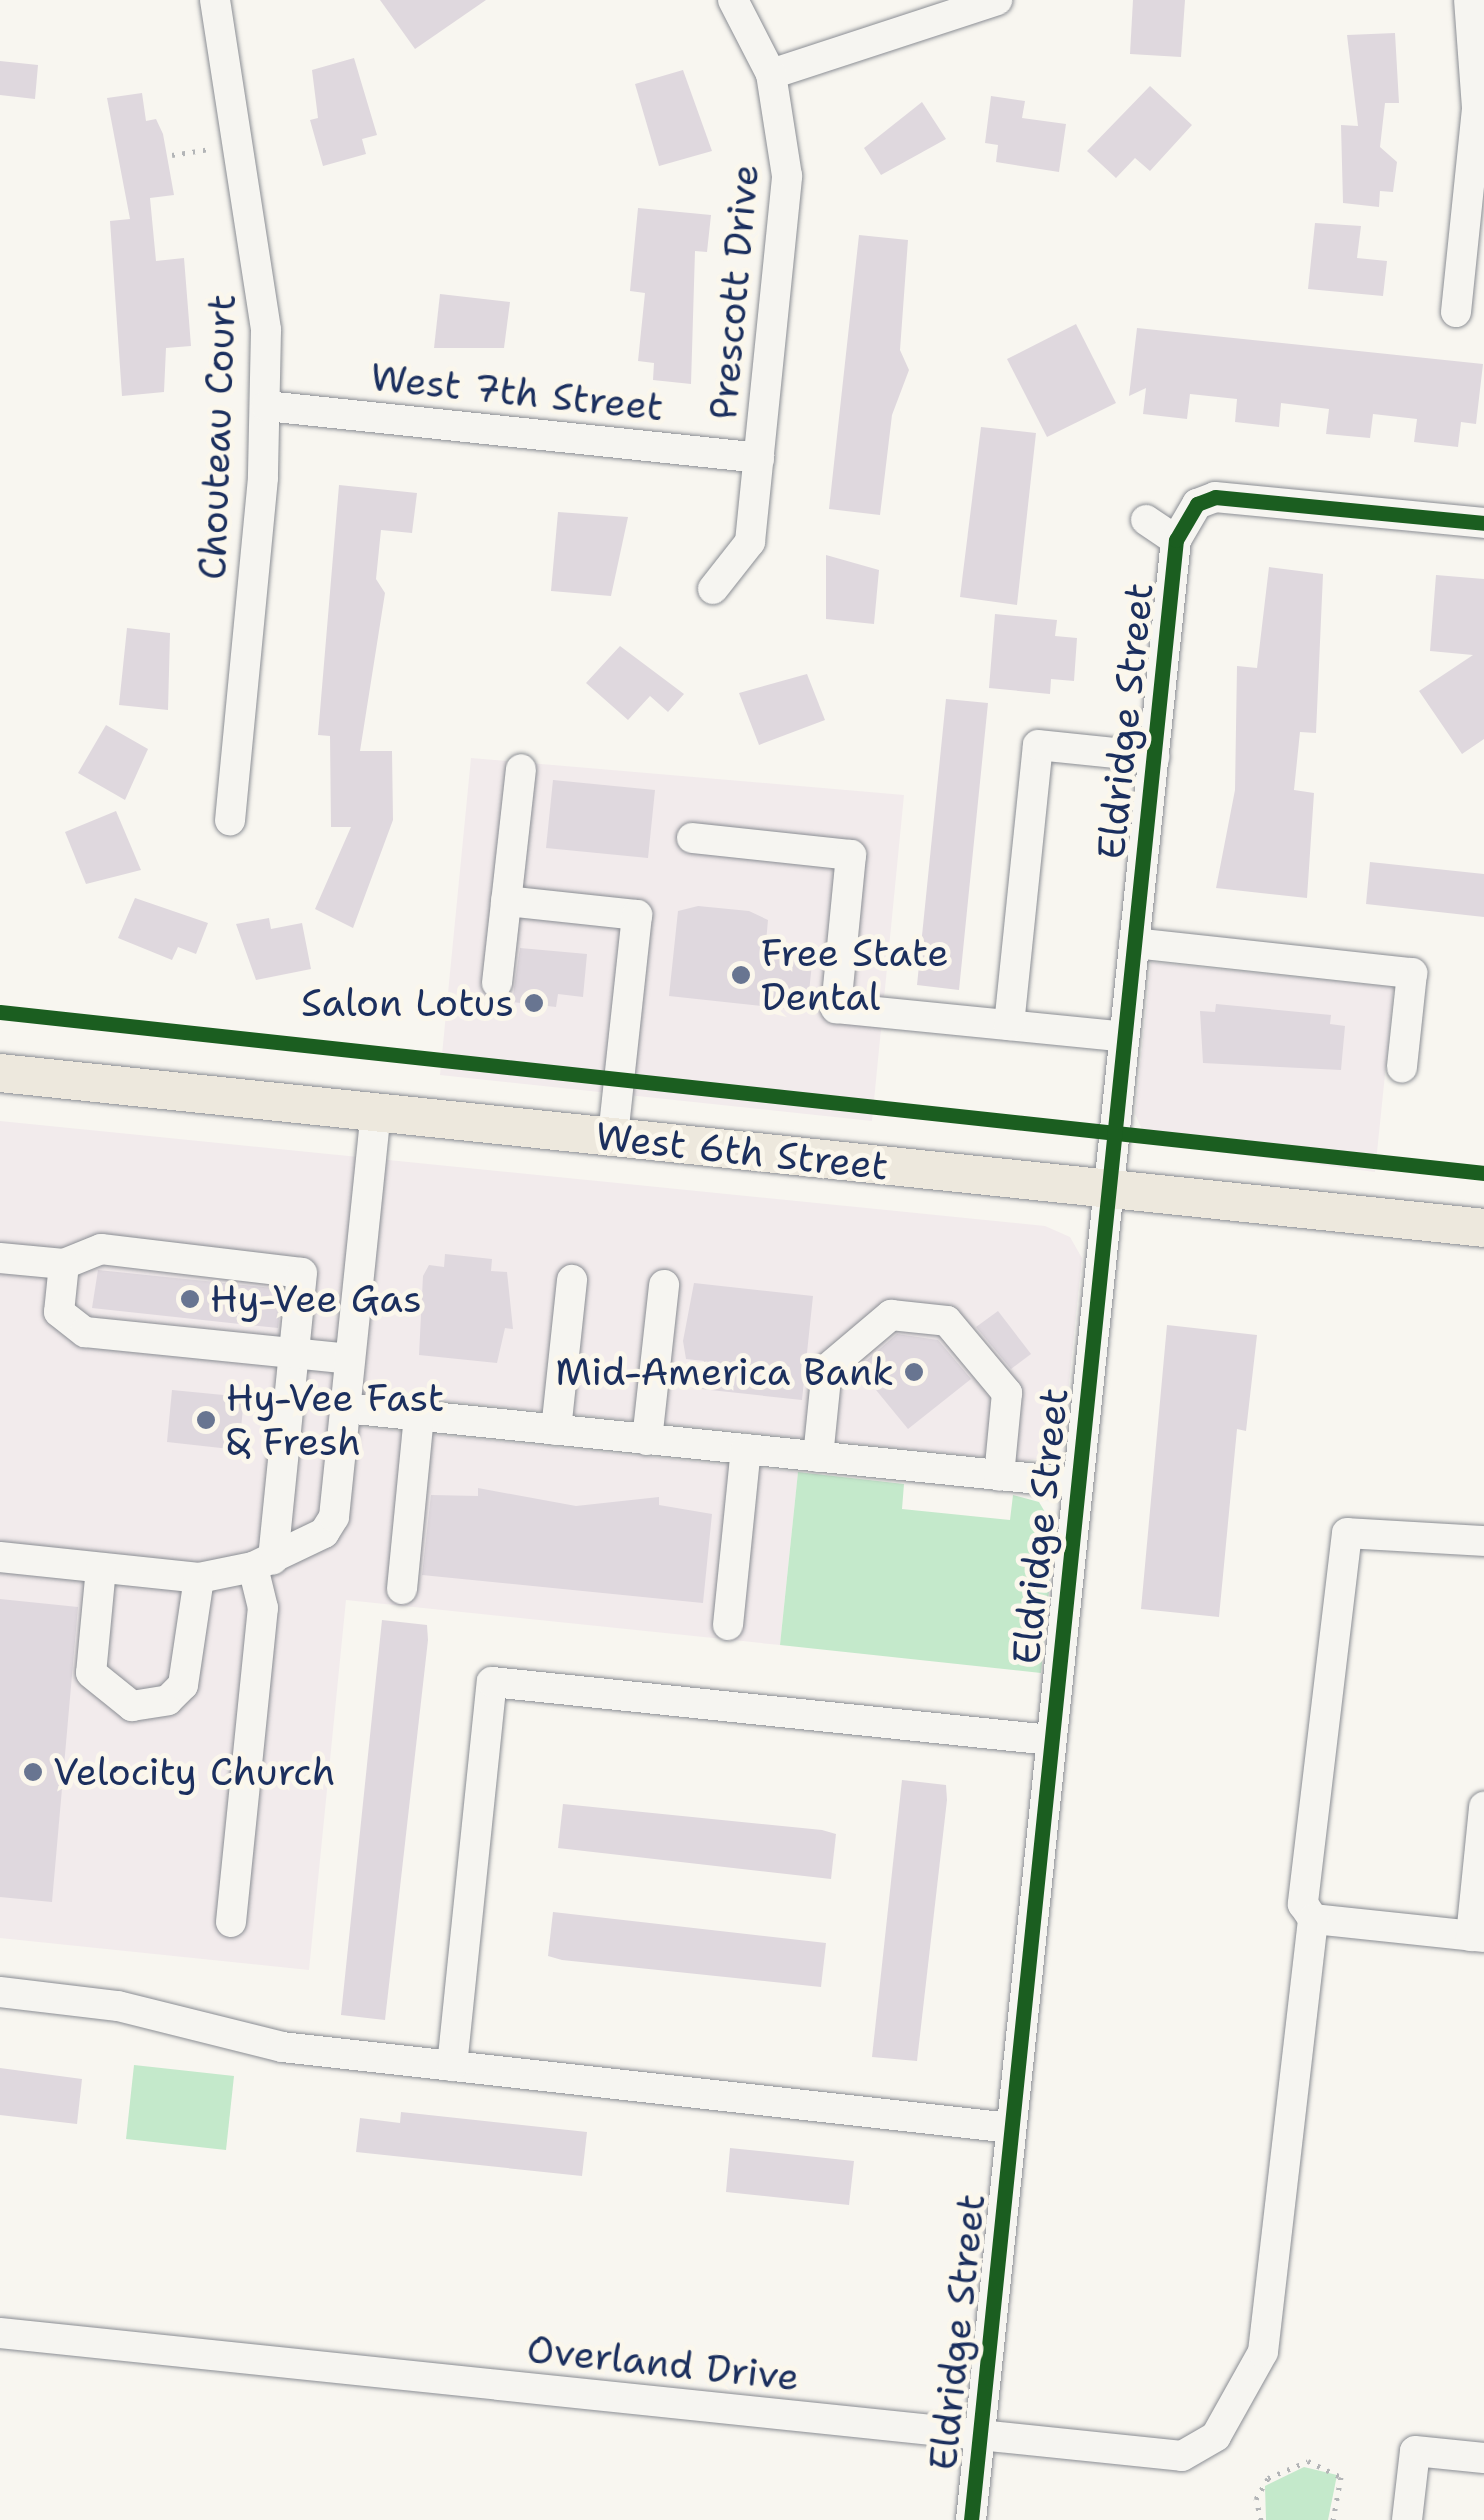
<!DOCTYPE html>
<style>
body{margin:0}
#map{position:relative;width:1484px;height:2520px;overflow:hidden;background:#f8f6f0;font-family:"Shantell Sans",sans-serif}
div>[style]{position:absolute}
[style*='--x']{left:calc(var(--x)*1px);top:calc(var(--y)*1px);width:calc(var(--w)*1px);rotate:calc(var(--a)*1deg)}
.built>*{inset:0;background:#f2ebec}
.green>*{inset:0;background:#c4e9cb}
.building>*{inset:0;background:#dfd8de}
.path>*{height:5px;margin-top:-2.5px;transform-origin:0;background:repeating-linear-gradient(90deg,#b3b5b7 0 2.5px,transparent 0 10.5px)}
.roads{filter:drop-shadow(0 0 2px #8b8e94) drop-shadow(0 0 2px #8b8e94)}
.minor>*{height:30px;margin:-15px;padding:0 15px;transform-origin:15px;border-radius:15px;background:#f6f5f1}
.major>*{height:38px;margin:-19px;padding:0 19px;transform-origin:19px;border-radius:19px;background:#ede8dd}
.cycleway>*{height:15px;margin:-7.5px;padding:0 7.5px;transform-origin:7.5px;border-radius:7.5px;background:#1b5e20}
.dots>*{width:28px;height:28px;translate:-50% -50%;box-sizing:border-box;border:5px solid #fbf7ec;border-radius:50%}
span{translate:-50% -50%;white-space:nowrap;text-align:center;line-height:1.15;-webkit-text-stroke:10px #fbf7ec;paint-order:stroke}
.street-label{font-size:38px;color:#1b2f5e}
.poi-label{font-size:38px;color:#1b2f5e}
.left{translate:0 -50%;text-align:left}
.right{translate:-100% -50%;text-align:right}
</style>
<div id="map">
<div class="built">
<div style="clip-path:polygon(471px 758px,904px 795px,872px 1121px,440px 1075px)"></div>
<div style="clip-path:polygon(1151px 962px,1394px 987px,1375px 1172px,1148px 1143px,1135px 1114px)"></div>
<div style="clip-path:polygon(0 1121px,1045px 1226px,1070px 1237px,1082px 1258px,1063px 1441px,1048px 1457px,1024px 1461px,367px 1393px,363px 1427px,798px 1472px,780px 1645px,346px 1600px,309px 1970px,0 1938px)"></div>
</div>
<div class="green">
<div style="clip-path:polygon(798px 1472px,904px 1484px,902px 1509px,1010px 1520px,1013px 1495px,1039px 1502px,1055px 1529px,1041px 1673px,780px 1645px)"></div>
<div style="clip-path:polygon(134px 2065px,234px 2076px,226px 2150px,126px 2139px)"></div>
<div style="clip-path:polygon(1304px 2467px,1337px 2475px,1328px 2520px,1266px 2520px,1265px 2486px)"></div>
</div>
<div class="building">
<div style="clip-path:polygon(380px 0,486px 0,415px 49px)"></div>
<div style="clip-path:polygon(1133px 0,1185px 0,1181px 57px,1130px 54px)"></div>
<div style="clip-path:polygon(1395px 33px,1399px 103px,1385px 103px,1380px 147px,1397px 162px,1393px 192px,1380px 191px,1379px 207px,1343px 203px,1341px 125px,1358px 126px,1347px 35px)"></div>
<div style="clip-path:polygon(354px 58px,377px 135px,362px 139px,366px 154px,323px 166px,310px 120px,318px 118px,312px 70px)"></div>
<div style="clip-path:polygon(0 61px,38px 65px,35px 99px,0 95px)"></div>
<div style="clip-path:polygon(683px 70px,712px 151px,659px 166px,635px 84px)"></div>
<div style="clip-path:polygon(1150px 86px,1192px 125px,1150px 171px,1135px 158px,1116px 178px,1087px 151px)"></div>
<div style="clip-path:polygon(142px 93px,146px 121px,156px 119px,163px 134px,174px 195px,150px 198px,156px 261px,184px 258px,191px 346px,166px 348px,164px 392px,122px 396px,110px 221px,130px 219px,107px 98px)"></div>
<div style="clip-path:polygon(991px 96px,1025px 101px,1022px 118px,1066px 124px,1059px 172px,996px 162px,998px 145px,985px 143px)"></div>
<div style="clip-path:polygon(922px 102px,946px 139px,881px 175px,864px 148px)"></div>
<div style="clip-path:polygon(638px 208px,711px 215px,707px 252px,695px 251px,691px 384px,653px 380px,654px 363px,638px 361px,645px 293px,630px 291px)"></div>
<div style="clip-path:polygon(1315px 223px,1361px 226px,1357px 258px,1387px 261px,1383px 296px,1308px 289px)"></div>
<div style="clip-path:polygon(859px 235px,908px 240px,900px 350px,909px 370px,892px 415px,880px 515px,829px 509px)"></div>
<div style="clip-path:polygon(440px 294px,510px 302px,504px 348px,434px 348px)"></div>
<div style="clip-path:polygon(1076px 324px,1116px 403px,1047px 437px,1007px 359px)"></div>
<div style="clip-path:polygon(1137px 328px,1483px 364px,1476px 424px,1461px 422px,1458px 447px,1414px 442px,1417px 419px,1373px 414px,1370px 438px,1326px 434px,1329px 409px,1281px 403px,1279px 427px,1235px 422px,1237px 399px,1190px 394px,1187px 419px,1143px 414px,1146px 388px,1129px 396px)"></div>
<div style="clip-path:polygon(981px 427px,1036px 433px,1017px 605px,960px 597px)"></div>
<div style="clip-path:polygon(339px 485px,417px 493px,412px 533px,381px 530px,376px 579px,385px 593px,360px 751px,392px 751px,393px 820px,353px 928px,315px 909px,351px 827px,331px 827px,330px 736px,318px 735px)"></div>
<div style="clip-path:polygon(558px 512px,628px 517px,611px 596px,551px 591px)"></div>
<div style="clip-path:polygon(826px 555px,879px 570px,874px 624px,826px 619px)"></div>
<div style="clip-path:polygon(1269px 567px,1323px 574px,1316px 733px,1300px 732px,1294px 790px,1314px 793px,1307px 898px,1216px 888px,1235px 790px,1237px 666px,1257px 668px)"></div>
<div style="clip-path:polygon(1436px 575px,1484px 579px,1484px 739px,1462px 754px,1419px 691px,1473px 655px,1430px 651px)"></div>
<div style="clip-path:polygon(995px 614px,1057px 620px,1055px 636px,1077px 638px,1074px 681px,1051px 679px,1050px 694px,989px 688px)"></div>
<div style="clip-path:polygon(127px 628px,170px 633px,168px 710px,119px 705px)"></div>
<div style="clip-path:polygon(620px 646px,684px 694px,668px 712px,650px 696px,628px 720px,586px 683px)"></div>
<div style="clip-path:polygon(807px 674px,825px 720px,759px 745px,739px 693px)"></div>
<div style="clip-path:polygon(946px 699px,988px 703px,959px 990px,917px 985px)"></div>
<div style="clip-path:polygon(106px 725px,148px 749px,125px 800px,78px 773px)"></div>
<div style="clip-path:polygon(553px 780px,655px 790px,648px 858px,546px 848px)"></div>
<div style="clip-path:polygon(116px 811px,141px 870px,86px 884px,65px 832px)"></div>
<div style="clip-path:polygon(1370px 862px,1484px 874px,1484px 917px,1366px 904px)"></div>
<div style="clip-path:polygon(135px 898px,208px 923px,196px 954px,178px 947px,172px 960px,118px 938px)"></div>
<div style="clip-path:polygon(698px 906px,749px 911px,768px 920px,766px 942px,778px 950px,813px 954px,807px 1011px,669px 996px,678px 911px)"></div>
<div style="clip-path:polygon(269px 918px,271px 929px,302px 923px,311px 969px,256px 980px,236px 924px)"></div>
<div style="clip-path:polygon(520px 948px,587px 954px,583px 997px,558px 994px,556px 1007px,512px 1002px)"></div>
<div style="clip-path:polygon(1216px 1004px,1331px 1015px,1330px 1024px,1345px 1026px,1341px 1070px,1203px 1063px,1200px 1011px,1215px 1012px)"></div>
<div style="clip-path:polygon(445px 1254px,492px 1259px,491px 1271px,507px 1272px,513px 1329px,505px 1328px,497px 1363px,419px 1355px,423px 1276px,429px 1265px,444px 1267px)"></div>
<div style="clip-path:polygon(98px 1270px,282px 1289px,278px 1328px,92px 1308px)"></div>
<div style="clip-path:polygon(694px 1283px,813px 1296px,802px 1400px,701px 1389px,704px 1361px,686px 1359px,683px 1341px)"></div>
<div style="clip-path:polygon(998px 1311px,1031px 1354px,1011px 1369px,976px 1327px)"></div>
<div style="clip-path:polygon(1167px 1325px,1257px 1335px,1246px 1431px,1237px 1429px,1219px 1617px,1141px 1609px)"></div>
<div style="clip-path:polygon(897px 1334px,938px 1340px,971px 1379px,908px 1429px,858px 1368px)"></div>
<div style="clip-path:polygon(172px 1390px,244px 1397px,239px 1450px,167px 1442px)"></div>
<div style="clip-path:polygon(478px 1488px,576px 1506px,659px 1497px,659px 1505px,712px 1514px,703px 1603px,422px 1575px,431px 1495px,478px 1496px)"></div>
<div style="clip-path:polygon(0 1599px,78px 1607px,52px 1902px,0 1897px)"></div>
<div style="clip-path:polygon(382px 1620px,427px 1625px,428px 1640px,385px 2020px,341px 2015px)"></div>
<div style="clip-path:polygon(902px 1780px,946px 1785px,947px 1800px,917px 2061px,872px 2057px)"></div>
<div style="clip-path:polygon(563px 1804px,822px 1830px,836px 1834px,831px 1879px,558px 1848px)"></div>
<div style="clip-path:polygon(553px 1912px,826px 1943px,821px 1987px,562px 1960px,548px 1956px)"></div>
<div style="clip-path:polygon(0 2068px,82px 2079px,77px 2124px,0 2115px)"></div>
<div style="clip-path:polygon(401px 2112px,587px 2132px,582px 2176px,356px 2152px,360px 2118px,400px 2123px)"></div>
<div style="clip-path:polygon(730px 2148px,854px 2161px,849px 2205px,726px 2192px)"></div>
</div>
<div class="path">
<div style="--x:172;--y:155;--w:36;--a:-9"></div>
<div style="--x:1261;--y:2520;--w:22;--a:-103"></div>
<div style="--x:1256;--y:2499;--w:24;--a:-60"></div>
<div style="--x:1268;--y:2478;--w:43;--a:-23"></div>
<div style="--x:1308;--y:2461;--w:37;--a:26"></div>
<div style="--x:1341;--y:2477;--w:44;--a:100.5"></div>
</div>
<div class="roads">
<div class="minor">
<div style="--x:215;--y:0;--w:334;--a:81.2"></div>
<div style="--x:266;--y:330;--w:148;--a:91.2"></div>
<div style="--x:263;--y:478;--w:344;--a:95.5"></div>
<div style="--x:771;--y:74;--w:238;--a:-18.1"></div>
<div style="--x:1456;--y:312;--w:205;--a:-84.1"></div>
<div style="--x:1477;--y:108;--w:108;--a:-94.2"></div>
<div style="--x:266;--y:406;--w:496;--a:6"></div>
<div style="--x:1146;--y:520;--w:36;--a:34"></div>
<div style="--x:713;--y:589;--w:60;--a:-51.8"></div>
<div style="--x:750;--y:542;--w:368;--a:-84.2"></div>
<div style="--x:787;--y:176;--w:103;--a:-98.9"></div>
<div style="--x:771;--y:74;--w:83;--a:-117.2"></div>
<div style="--x:692;--y:838;--w:160;--a:6.1"></div>
<div style="--x:851;--y:855;--w:154;--a:95.6"></div>
<div style="--x:836;--y:1008;--w:289;--a:5.7"></div>
<div style="--x:506;--y:901;--w:132;--a:6.1"></div>
<div style="--x:637;--y:915;--w:223;--a:96.2"></div>
<div style="--x:1134;--y:943;--w:280;--a:6.2"></div>
<div style="--x:1412;--y:973;--w:95;--a:96.1"></div>
<div style="--x:497;--y:983;--w:215;--a:-83.6"></div>
<div style="--x:1009;--y:1025;--w:281;--a:-84.1"></div>
<div style="--x:1038;--y:745;--w:117;--a:5.9"></div>
<div style="--x:0;--y:1258;--w:64;--a:5.4"></div>
<div style="--x:64;--y:1264;--w:40;--a:-22"></div>
<div style="--x:101;--y:1249;--w:202;--a:6.8"></div>
<div style="--x:302;--y:1273;--w:288;--a:95.8"></div>
<div style="--x:64;--y:1264;--w:48;--a:95.9"></div>
<div style="--x:59;--y:1312;--w:33;--a:38"></div>
<div style="--x:85;--y:1332;--w:266;--a:5.8"></div>
<div style="--x:345;--y:1408;--w:736;--a:5.85"></div>
<div style="--x:556;--y:1430;--w:151;--a:-83.9"></div>
<div style="--x:647;--y:1440;--w:156;--a:-83.7"></div>
<div style="--x:818;--y:1457;--w:88;--a:-84.2"></div>
<div style="--x:827;--y:1369;--w:84;--a:-40.2"></div>
<div style="--x:891;--y:1315;--w:56;--a:6.1"></div>
<div style="--x:947;--y:1321;--w:94;--a:50.2"></div>
<div style="--x:1007;--y:1393;--w:83;--a:95.5"></div>
<div style="--x:1484;--y:1541;--w:137;--a:-176.7"></div>
<div style="--x:1347;--y:1533;--w:374;--a:96.8"></div>
<div style="--x:1303;--y:1904;--w:18;--a:56"></div>
<div style="--x:1313;--y:1919;--w:172;--a:6"></div>
<div style="--x:0;--y:1557;--w:200;--a:6"></div>
<div style="--x:199;--y:1578;--w:55;--a:-11.5"></div>
<div style="--x:253;--y:1567;--w:79;--a:-25.6"></div>
<div style="--x:324;--y:1533;--w:19;--a:-58"></div>
<div style="--x:334;--y:1517;--w:407;--a:-84.1"></div>
<div style="--x:101;--y:1568;--w:105;--a:95.4"></div>
<div style="--x:91;--y:1673;--w:53;--a:38.8"></div>
<div style="--x:132;--y:1706;--w:36;--a:-9"></div>
<div style="--x:168;--y:1700;--w:21;--a:-45"></div>
<div style="--x:183;--y:1685;--w:108;--a:-81.5"></div>
<div style="--x:402;--y:1589;--w:174;--a:-84.4"></div>
<div style="--x:728;--y:1625;--w:177;--a:-84.2"></div>
<div style="--x:231;--y:1922;--w:316;--a:-84.2"></div>
<div style="--x:263;--y:1608;--w:42;--a:-103.7"></div>
<div style="--x:1471;--y:1936;--w:130;--a:-84.2"></div>
<div style="--x:0;--y:1992;--w:119;--a:6.8"></div>
<div style="--x:118;--y:2006;--w:169;--a:14"></div>
<div style="--x:282;--y:2047;--w:733;--a:6.34"></div>
<div style="--x:452;--y:2066;--w:386;--a:-84.1"></div>
<div style="--x:492;--y:1682;--w:561;--a:5.93"></div>
<div style="--x:0;--y:2333;--w:1188;--a:5.94"></div>
<div style="--x:1182;--y:2456;--w:39;--a:-30"></div>
<div style="--x:1216;--y:2436;--w:96;--a:-60.8"></div>
<div style="--x:1263;--y:2352;--w:436;--a:-83.4"></div>
<div style="--x:971;--y:2520;--w:1991;--a:-84.09"></div>
<div style="--x:1176;--y:540;--w:42;--a:-59.7"></div>
<div style="--x:1197;--y:504;--w:19;--a:-21"></div>
<div style="--x:1215;--y:497;--w:270;--a:5.5"></div>
<div style="--x:1407;--y:2520;--w:69;--a:-83.4"></div>
<div style="--x:1415;--y:2451;--w:69;--a:5.8"></div>
</div>
<div class="major">
<div style="--x:0;--y:1073;--w:1492;--a:5.96"></div>
</div>
</div>
<div class="cycleway">
<div style="--x:0;--y:1012;--w:1493;--a:6.19"></div>
<div style="--x:971;--y:2520;--w:1991;--a:-84.09"></div>
<div style="--x:1176;--y:540;--w:42;--a:-59.7"></div>
<div style="--x:1197;--y:504;--w:19;--a:-21"></div>
<div style="--x:1215;--y:497;--w:270;--a:5.5"></div>
</div>
<div class="dots">
<div style="left:741px;top:975px;background:#687591"></div>
<div style="left:534px;top:1003px;background:#687591"></div>
<div style="left:190px;top:1299px;background:#687591"></div>
<div style="left:914px;top:1372px;background:#687591"></div>
<div style="left:206px;top:1420px;background:#687591"></div>
<div style="left:33px;top:1772px;background:#687591"></div>
</div>
<div class="street-label">
<span style="left:734px;top:292px;rotate:-85deg">Prescott Drive</span>
<span style="left:517px;top:392px;rotate:6deg">West 7th Street</span>
<span style="left:217px;top:437px;rotate:-88deg">Chouteau Court</span>
<span style="left:1125px;top:721px;rotate:-84deg">Eldridge Street</span>
<span style="left:742px;top:1151px;rotate:6deg">West 6th Street</span>
<span style="left:1040px;top:1526px;rotate:-84deg">Eldridge Street</span>
<span style="left:957px;top:2332px;rotate:-84deg">Eldridge Street</span>
<span style="left:663px;top:2363px;rotate:6deg">Overland Drive</span>
</div>
<div class="poi-label">
<span class="left" style="left:761px;top:975px">Free State<br>Dental</span>
<span class="right" style="left:514px;top:1003px">Salon Lotus</span>
<span class="left" style="left:210px;top:1299px">Hy-Vee Gas</span>
<span class="right" style="left:894px;top:1372px">Mid-America Bank</span>
<span class="left" style="left:226px;top:1420px">Hy-Vee Fast<br>&amp; Fresh</span>
<span class="left" style="left:53px;top:1772px">Velocity Church</span>
</div>
</div>
